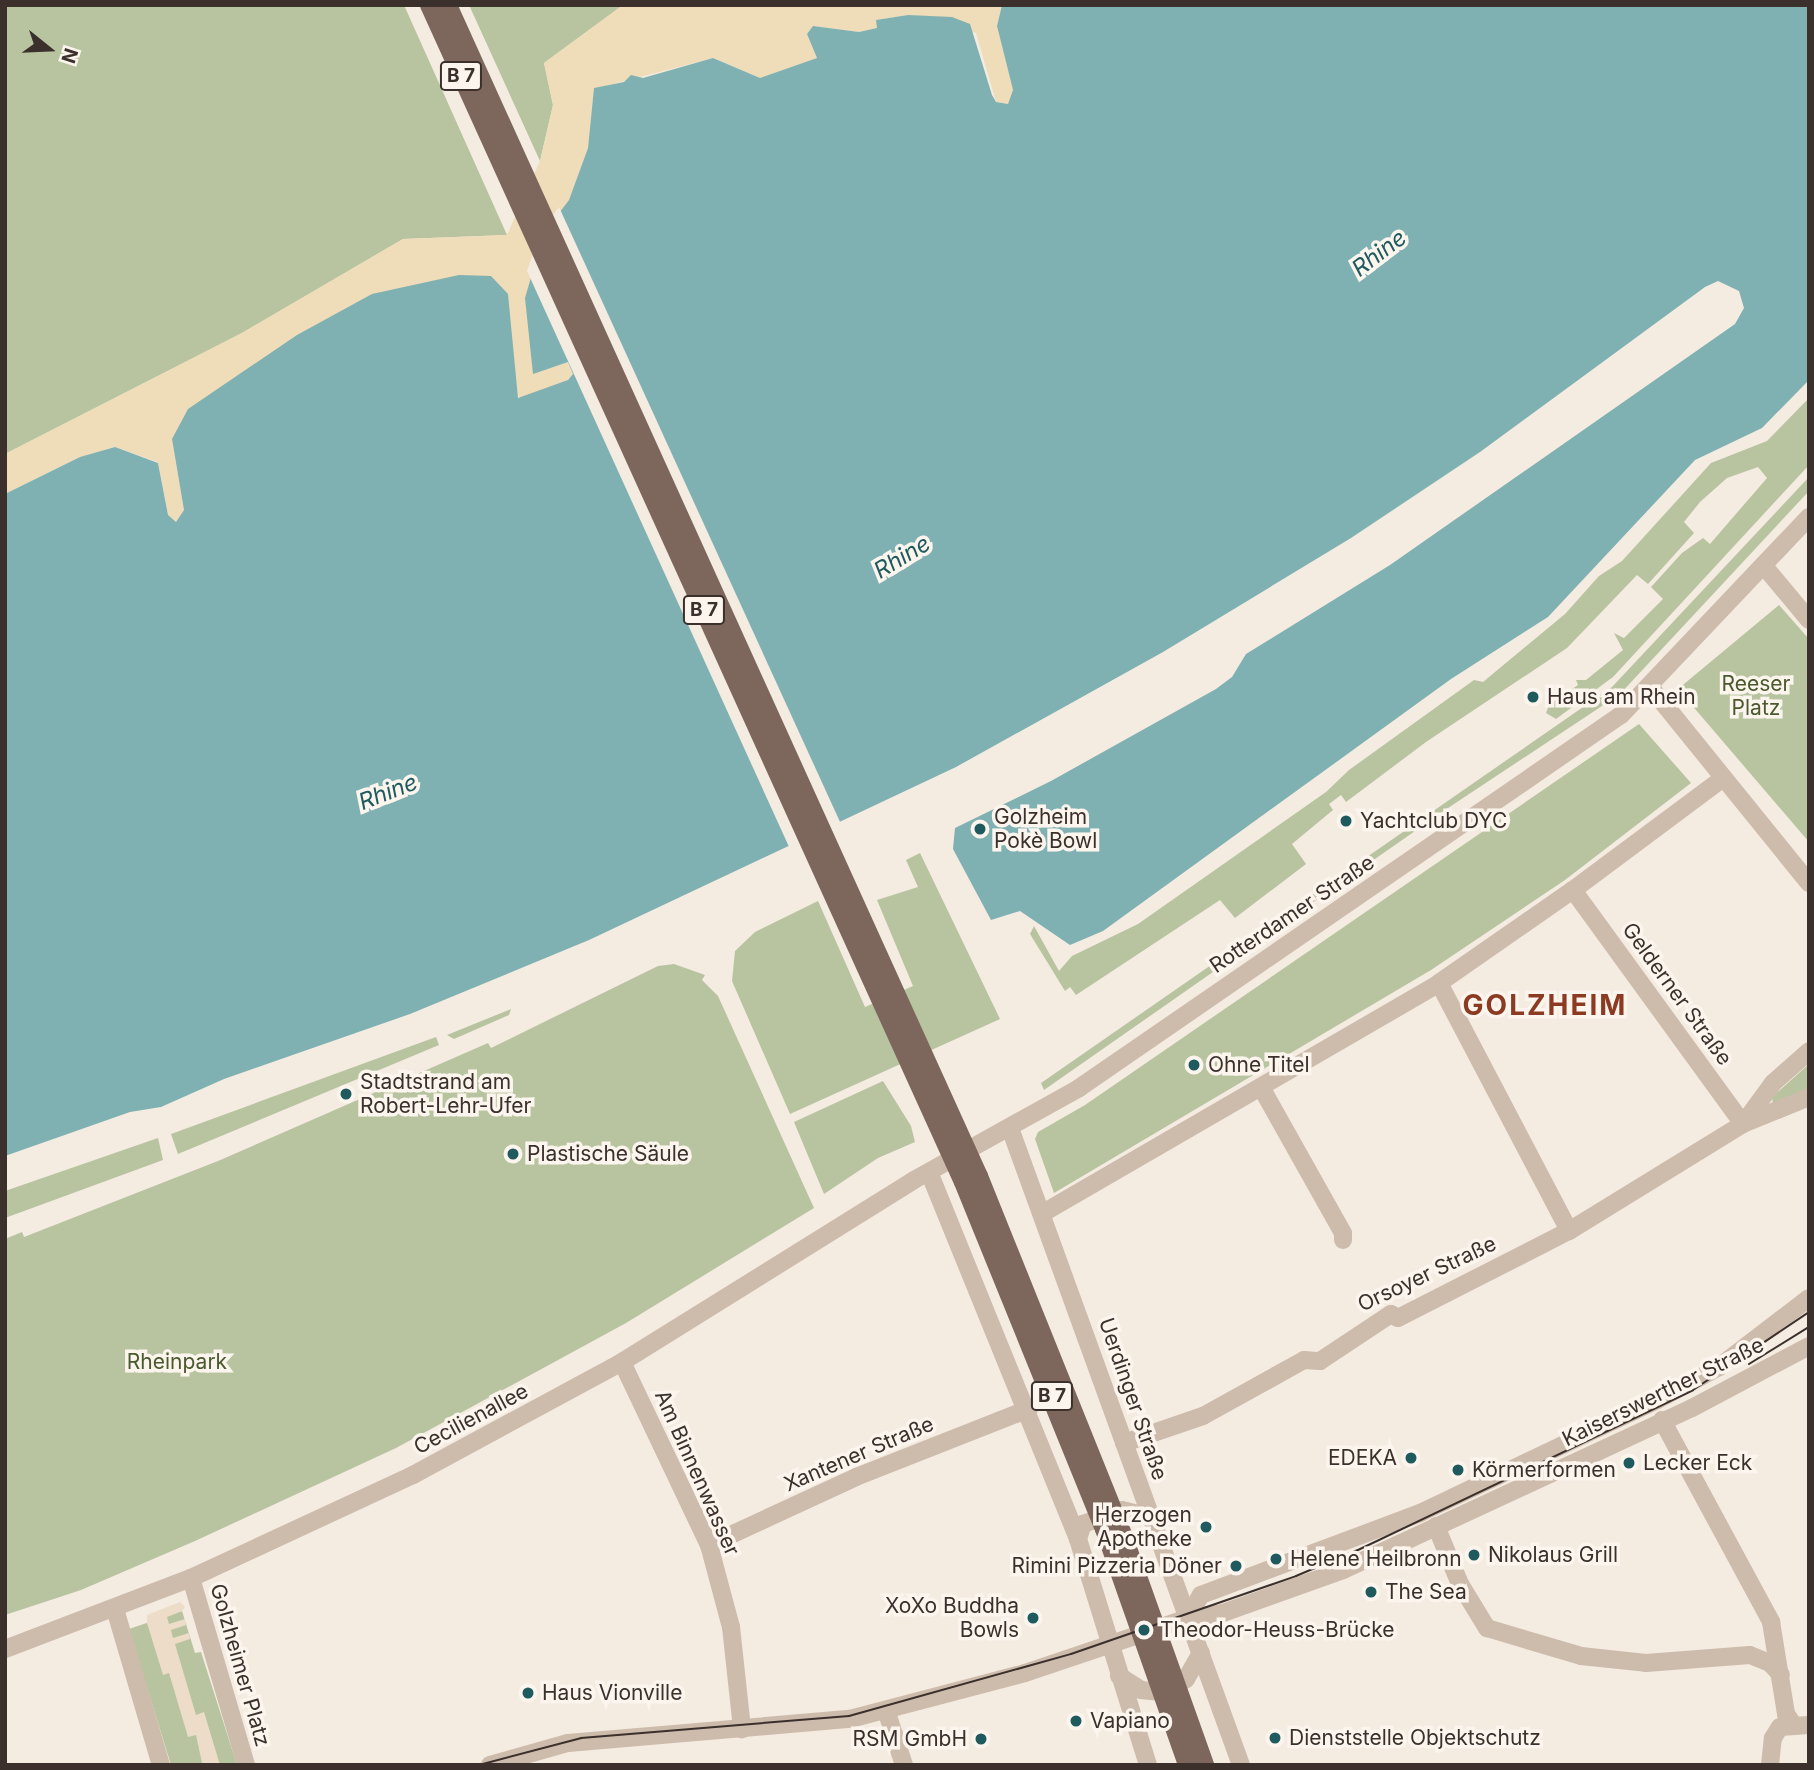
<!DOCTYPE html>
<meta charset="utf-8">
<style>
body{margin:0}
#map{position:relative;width:1814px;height:1770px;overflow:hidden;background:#f4ebe1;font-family:Inter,sans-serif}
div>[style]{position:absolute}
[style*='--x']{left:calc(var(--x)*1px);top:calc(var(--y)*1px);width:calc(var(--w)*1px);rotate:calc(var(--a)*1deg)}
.green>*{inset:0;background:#b8c4a0}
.sand>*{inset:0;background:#efdcb8}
.plaza>*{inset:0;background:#ecdcc8}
.water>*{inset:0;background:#7fb0b2}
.pier>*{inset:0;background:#f4ebe1}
.minor>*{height:18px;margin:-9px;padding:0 9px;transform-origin:9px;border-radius:9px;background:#cdbbac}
.tertiary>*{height:18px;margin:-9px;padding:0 9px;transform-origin:9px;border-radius:9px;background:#cdbbac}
.primary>*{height:18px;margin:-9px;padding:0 9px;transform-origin:9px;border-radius:9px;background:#7d675c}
.tram>*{height:2px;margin:-1px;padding:0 1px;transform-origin:1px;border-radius:1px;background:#3b302b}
.dots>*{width:19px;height:19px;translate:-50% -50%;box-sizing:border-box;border:4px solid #fbf5ee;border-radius:50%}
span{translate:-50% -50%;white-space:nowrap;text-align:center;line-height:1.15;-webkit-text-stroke:7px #fbf5ee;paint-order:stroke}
.shield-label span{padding:2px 5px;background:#fbf5ee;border:2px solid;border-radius:5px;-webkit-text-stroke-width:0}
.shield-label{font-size:19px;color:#3b302b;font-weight:700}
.park-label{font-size:21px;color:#4a5a2e}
.poi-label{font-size:21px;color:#3b302b}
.left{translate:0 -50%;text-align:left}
.right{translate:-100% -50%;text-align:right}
.street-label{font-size:21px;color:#3b302b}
.water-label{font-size:23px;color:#1f5a5e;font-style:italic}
.district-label{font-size:28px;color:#8c3b22;font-weight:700;letter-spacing:2px}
.frame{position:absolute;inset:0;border:7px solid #3b302b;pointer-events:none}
.north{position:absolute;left:14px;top:14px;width:70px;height:70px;-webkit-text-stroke:5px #fbf5ee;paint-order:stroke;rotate:108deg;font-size:19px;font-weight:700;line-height:28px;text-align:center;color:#3b302b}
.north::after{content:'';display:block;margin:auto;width:24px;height:32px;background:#3b302b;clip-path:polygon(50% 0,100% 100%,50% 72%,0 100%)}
</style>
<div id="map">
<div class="green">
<div style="clip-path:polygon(5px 5px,404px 5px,507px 235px,403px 239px,242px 333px,5px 454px)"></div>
<div style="clip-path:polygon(469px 5px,623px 5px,544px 63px,553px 105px,540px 161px)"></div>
<div style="clip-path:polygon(1809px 398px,1809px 465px,1613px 677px,1556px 719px,1546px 713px,1549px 705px,1578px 685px,1576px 680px,1586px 680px,1623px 650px,1614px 633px,1624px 638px,1663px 599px,1651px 587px,1682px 553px,1703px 538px,1710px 544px,1767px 478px,1758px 467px,1727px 478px,1700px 502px,1684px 522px,1694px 533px,1648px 584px,1637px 575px,1567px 648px,1426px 742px,1346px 802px,1341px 795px,1329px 804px,1333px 810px,1292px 844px,1306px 864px,1235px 918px,1220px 900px,1076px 995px,1070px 987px,1065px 991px,1030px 934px,1034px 926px,1059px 971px,1072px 956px,1138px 924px,1326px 792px,1349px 770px,1474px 680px,1483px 682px,1565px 614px,1599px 576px,1622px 561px,1711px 463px,1767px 441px)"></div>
<div style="clip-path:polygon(1809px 477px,1809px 491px,1620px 694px,1448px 808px,1044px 1090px,1041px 1083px,1612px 687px)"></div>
<div style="clip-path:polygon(1779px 605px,1809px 639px,1809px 842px,1678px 689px)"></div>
<div style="clip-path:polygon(1639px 724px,1691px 783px,1565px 880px,1431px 970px,1054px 1193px,1035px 1139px,1038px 1132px,1085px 1105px)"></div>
<div style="clip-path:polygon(920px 853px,1000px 1019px,790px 1114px,732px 981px,735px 951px,755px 932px,818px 901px,865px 1007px,913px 986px,877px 900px,918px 887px,906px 860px)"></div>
<div style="clip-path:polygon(674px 964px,705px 975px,702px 980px,718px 996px,814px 1208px,626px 1323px,396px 1448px,195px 1541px,81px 1590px,5px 1615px,5px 1239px,22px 1232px,24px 1237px,218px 1161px,488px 1043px,491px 1048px,658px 966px)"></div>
<div style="clip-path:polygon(511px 1009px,509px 1015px,454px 1039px,447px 1035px)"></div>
<div style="clip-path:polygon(436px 1037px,439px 1045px,178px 1154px,171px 1134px)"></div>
<div style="clip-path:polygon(1809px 1064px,1809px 1090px,1773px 1105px,1772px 1097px)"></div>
<div style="clip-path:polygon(883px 1081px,911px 1126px,915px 1142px,878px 1158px,824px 1194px,794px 1122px)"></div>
<div style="clip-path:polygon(158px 1138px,163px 1160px,5px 1218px,5px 1191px)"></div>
<div style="clip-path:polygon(182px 1611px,195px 1653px,201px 1652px,237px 1765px,171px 1765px,129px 1629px)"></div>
</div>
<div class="sand">
<div style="clip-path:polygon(623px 5px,1002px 5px,997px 26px,1013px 90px,1008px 104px,996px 102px,976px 33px,908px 15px,876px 20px,878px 28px,859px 32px,813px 26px,807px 34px,817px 58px,760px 78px,713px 58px,594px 89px,588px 148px,569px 200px,544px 233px,533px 373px,568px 362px,573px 374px,568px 380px,522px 399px,515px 394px,172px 439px,184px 510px,176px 522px,168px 515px,158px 462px,115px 447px,80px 457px,5px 494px,5px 454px,242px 333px,403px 239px,507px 235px,540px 161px,553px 105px,544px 63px)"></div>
</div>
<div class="plaza">
<div style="clip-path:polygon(180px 1602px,185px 1607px,182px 1611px,167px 1617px,169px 1624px,185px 1619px,186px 1625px,171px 1630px,173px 1638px,189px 1633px,190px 1639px,175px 1644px,196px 1715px,204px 1712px,220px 1765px,202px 1763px,196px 1735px,188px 1737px,169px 1673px,163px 1675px,147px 1623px,147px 1615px)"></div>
</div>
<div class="water">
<div style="clip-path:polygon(1002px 5px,1809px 5px,1809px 380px,1762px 428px,1695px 460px,1548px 617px,1451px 679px,1103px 931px,1070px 945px,1020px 911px,991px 920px,953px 849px,955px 828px,1051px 781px,1216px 689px,1232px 677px,1246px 654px,1390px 565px,1735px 324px,1744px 308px,1739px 291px,1718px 281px,1705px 287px,1480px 452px,1351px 538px,1163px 652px,956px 767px,589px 940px,410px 1014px,224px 1079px,161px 1107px,130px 1112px,5px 1156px,5px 494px,80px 457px,115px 447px,158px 463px,168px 515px,176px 522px,184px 510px,172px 439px,188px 409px,297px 335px,372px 294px,459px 275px,491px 276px,508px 294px,518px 398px,568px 380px,573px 374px,568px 362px,533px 374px,525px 298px,544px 233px,569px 200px,588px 148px,594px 88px,624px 82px,631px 75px,643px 78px,713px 58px,760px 78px,817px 58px,807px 34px,813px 26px,859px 32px,877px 28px,876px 20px,908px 15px,952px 17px,970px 24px,992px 95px,996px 102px,1008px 104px,1013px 90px,997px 26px)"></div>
</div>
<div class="pier">
<div style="clip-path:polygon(559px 207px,841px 824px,790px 849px,527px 271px,541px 231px)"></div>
</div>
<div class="minor">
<div style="--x:1764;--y:566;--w:70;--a:50.2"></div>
<div style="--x:1651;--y:688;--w:251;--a:51"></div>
<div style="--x:1573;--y:890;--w:289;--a:54"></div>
<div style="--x:1439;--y:983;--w:280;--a:62.3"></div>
<div style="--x:1261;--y:1087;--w:167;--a:60.7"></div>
<div style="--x:1343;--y:1233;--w:7;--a:90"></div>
<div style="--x:1743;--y:1124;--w:51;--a:-53.8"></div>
<div style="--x:1773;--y:1083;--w:48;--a:-41.6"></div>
<div style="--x:1043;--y:1213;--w:458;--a:-30.1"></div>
<div style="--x:1439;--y:983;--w:163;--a:-34.8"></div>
<div style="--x:1573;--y:890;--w:186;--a:-36.7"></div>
<div style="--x:622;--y:1362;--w:203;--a:64.6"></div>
<div style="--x:709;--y:1545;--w:85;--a:75"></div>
<div style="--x:731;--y:1627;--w:103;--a:83.8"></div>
<div style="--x:1662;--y:1420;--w:230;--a:61.6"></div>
<div style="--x:1771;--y:1622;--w:93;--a:80.7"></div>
<div style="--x:1786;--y:1714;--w:12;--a:55"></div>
<div style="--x:1124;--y:1443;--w:83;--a:-18.9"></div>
<div style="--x:1203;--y:1416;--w:115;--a:-29"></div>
<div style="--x:1304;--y:1360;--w:16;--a:4"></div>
<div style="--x:1320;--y:1361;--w:85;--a:-33.5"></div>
<div style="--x:1391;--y:1314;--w:8;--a:30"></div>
<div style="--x:1398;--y:1318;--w:192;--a:-27"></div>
<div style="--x:1569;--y:1231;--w:204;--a:-31.6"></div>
<div style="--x:1743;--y:1124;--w:71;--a:-22.2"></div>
<div style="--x:1436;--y:1526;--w:63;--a:67.5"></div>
<div style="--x:1460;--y:1584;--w:52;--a:58.5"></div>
<div style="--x:1487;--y:1628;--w:98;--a:16.6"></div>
<div style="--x:1581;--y:1656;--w:65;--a:6.1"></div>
<div style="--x:1646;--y:1663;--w:104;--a:-4.4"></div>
<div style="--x:1750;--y:1655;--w:22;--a:22"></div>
<div style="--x:1770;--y:1663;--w:16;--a:47"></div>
<div style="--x:709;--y:1545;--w:162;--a:-24.8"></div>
<div style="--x:856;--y:1477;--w:186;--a:-21.5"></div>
<div style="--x:191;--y:1578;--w:195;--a:73.6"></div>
<div style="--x:115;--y:1609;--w:163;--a:73.6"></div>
<div style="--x:886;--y:1710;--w:58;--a:71.9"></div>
<div style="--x:1770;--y:1765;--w:27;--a:-84"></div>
<div style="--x:1773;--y:1738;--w:13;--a:-58"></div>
<div style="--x:1780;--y:1727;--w:29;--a:-4"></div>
</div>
<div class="tertiary">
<div style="--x:1010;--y:1128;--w:678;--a:70.07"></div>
<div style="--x:929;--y:1172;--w:396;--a:67.9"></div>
<div style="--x:1078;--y:1539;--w:237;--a:72.8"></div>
<div style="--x:1078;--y:1539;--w:16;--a:-72"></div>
<div style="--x:1083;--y:1524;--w:41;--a:-19.7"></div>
<div style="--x:1122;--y:1510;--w:29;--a:14"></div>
<div style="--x:1188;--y:1618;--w:26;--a:-61"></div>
<div style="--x:1201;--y:1595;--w:234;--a:-20.5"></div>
<div style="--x:1420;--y:1513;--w:263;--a:-25.5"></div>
<div style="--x:1657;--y:1400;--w:70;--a:-28"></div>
<div style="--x:1719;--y:1367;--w:113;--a:-37.5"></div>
<div style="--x:5;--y:1649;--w:199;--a:-20.9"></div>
<div style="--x:191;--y:1578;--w:245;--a:-24.9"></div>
<div style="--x:413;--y:1475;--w:238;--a:-28.4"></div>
<div style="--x:622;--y:1362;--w:344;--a:-31.9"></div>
<div style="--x:914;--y:1180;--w:189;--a:-29.1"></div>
<div style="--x:1079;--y:1088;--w:658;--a:-34.54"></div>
<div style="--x:1621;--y:715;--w:273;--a:-46.5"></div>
<div style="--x:1119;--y:1676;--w:26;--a:32"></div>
<div style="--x:1141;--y:1690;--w:20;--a:6"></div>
<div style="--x:1161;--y:1692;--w:28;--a:-27"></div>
<div style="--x:1186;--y:1679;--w:30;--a:-60"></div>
<div style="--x:490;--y:1765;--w:81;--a:-15.8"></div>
<div style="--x:568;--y:1743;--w:283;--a:-4.9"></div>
<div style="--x:850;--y:1719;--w:181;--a:-14.7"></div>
<div style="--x:1025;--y:1673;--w:172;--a:-18.6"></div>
<div style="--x:1188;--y:1618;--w:35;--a:-8"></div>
<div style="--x:1223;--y:1613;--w:127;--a:-19.7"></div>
<div style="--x:1343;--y:1570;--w:385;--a:-24.9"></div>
<div style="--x:1692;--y:1408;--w:132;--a:-27.9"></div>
</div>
<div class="primary">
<div style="--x:429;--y:5;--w:1292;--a:65.6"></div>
<div style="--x:963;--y:1182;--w:375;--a:67.9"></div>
<div style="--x:1104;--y:1529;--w:250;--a:70.6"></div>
<div style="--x:448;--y:5;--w:1286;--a:65.61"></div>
<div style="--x:979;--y:1176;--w:389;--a:68.1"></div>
<div style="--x:1124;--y:1537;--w:242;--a:70.4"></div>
</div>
<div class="tram">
<div style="--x:1749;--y:1364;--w:70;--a:-31.7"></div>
<div style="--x:479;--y:1765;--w:106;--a:-14.8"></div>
<div style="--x:581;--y:1738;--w:269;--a:-4.7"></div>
<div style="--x:849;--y:1716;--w:230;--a:-15.6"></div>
<div style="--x:1071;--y:1654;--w:238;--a:-19.1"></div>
<div style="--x:1296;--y:1576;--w:67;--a:-22.8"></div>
<div style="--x:1358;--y:1550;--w:371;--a:-25.5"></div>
<div style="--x:1693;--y:1390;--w:140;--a:-33.9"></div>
</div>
<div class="dots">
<div style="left:1533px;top:697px;background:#1f5a5e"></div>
<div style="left:1346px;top:821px;background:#1f5a5e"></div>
<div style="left:980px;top:829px;background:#1f5a5e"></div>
<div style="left:1194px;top:1065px;background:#1f5a5e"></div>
<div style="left:346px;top:1094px;background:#1f5a5e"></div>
<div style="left:513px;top:1154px;background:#1f5a5e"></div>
<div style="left:1411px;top:1458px;background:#1f5a5e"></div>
<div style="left:1629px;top:1463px;background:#1f5a5e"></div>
<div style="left:1458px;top:1470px;background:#1f5a5e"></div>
<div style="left:1206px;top:1527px;background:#1f5a5e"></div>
<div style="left:1474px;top:1555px;background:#1f5a5e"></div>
<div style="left:1276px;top:1559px;background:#1f5a5e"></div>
<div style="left:1236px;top:1566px;background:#1f5a5e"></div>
<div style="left:1371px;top:1592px;background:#1f5a5e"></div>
<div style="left:1033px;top:1618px;background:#1f5a5e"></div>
<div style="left:1144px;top:1630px;background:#1f5a5e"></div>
<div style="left:528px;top:1693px;background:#1f5a5e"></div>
<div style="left:1076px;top:1721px;background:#1f5a5e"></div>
<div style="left:1275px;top:1738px;background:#1f5a5e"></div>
<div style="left:981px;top:1739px;background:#1f5a5e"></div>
</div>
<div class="shield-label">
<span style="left:461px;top:76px">B 7</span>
<span style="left:704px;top:610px">B 7</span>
<span style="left:1052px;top:1396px">B 7</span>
</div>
<div class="park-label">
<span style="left:1756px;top:696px">Reeser<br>Platz</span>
<span style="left:177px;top:1362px">Rheinpark</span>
</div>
<div class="poi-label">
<span class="left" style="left:1547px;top:697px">Haus am Rhein</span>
<span class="left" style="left:994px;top:829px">Golzheim<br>Pokè Bowl</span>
<span class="left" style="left:1360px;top:821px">Yachtclub DYC</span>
<span class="left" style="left:1208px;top:1065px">Ohne Titel</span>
<span class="left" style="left:360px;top:1094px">Stadtstrand am<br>Robert-Lehr-Ufer</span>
<span class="left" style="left:527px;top:1154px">Plastische Säule</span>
<span class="right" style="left:1397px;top:1458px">EDEKA</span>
<span class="left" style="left:1643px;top:1463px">Lecker Eck</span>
<span class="left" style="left:1472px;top:1470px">Körmerformen</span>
<span class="right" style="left:1192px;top:1527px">Herzogen<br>Apotheke</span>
<span class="left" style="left:1488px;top:1555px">Nikolaus Grill</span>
<span class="left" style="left:1290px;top:1559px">Helene Heilbronn</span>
<span class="right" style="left:1222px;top:1566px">Rimini Pizzeria Döner</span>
<span class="left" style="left:1385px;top:1592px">The Sea</span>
<span class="right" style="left:1019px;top:1618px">XoXo Buddha<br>Bowls</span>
<span class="left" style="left:1160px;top:1630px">Theodor-Heuss-Brücke</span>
<span class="left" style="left:542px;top:1693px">Haus Vionville</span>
<span class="left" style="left:1090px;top:1721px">Vapiano</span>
<span class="left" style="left:1289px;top:1738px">Dienststelle Objektschutz</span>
<span class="right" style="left:967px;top:1739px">RSM GmbH</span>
</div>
<div class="street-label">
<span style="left:1292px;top:914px;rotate:-34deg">Rotterdamer Straße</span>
<span style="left:1677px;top:994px;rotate:54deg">Gelderner Straße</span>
<span style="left:1427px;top:1274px;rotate:-25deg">Orsoyer Straße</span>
<span style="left:1663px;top:1392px;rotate:-26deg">Kaiserswerther Straße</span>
<span style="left:1133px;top:1399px;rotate:71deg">Uerdinger Straße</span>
<span style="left:471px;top:1419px;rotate:-28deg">Cecilienallee</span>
<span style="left:859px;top:1454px;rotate:-23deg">Xantener Straße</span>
<span style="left:697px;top:1473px;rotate:66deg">Am Binnenwasser</span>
<span style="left:240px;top:1665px;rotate:74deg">Golzheimer Platz</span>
</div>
<div class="water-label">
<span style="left:1379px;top:253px;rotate:-37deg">Rhine</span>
<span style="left:902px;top:557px;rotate:-31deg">Rhine</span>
<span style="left:388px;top:792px;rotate:-21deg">Rhine</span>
</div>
<div class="district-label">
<span style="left:1545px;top:1005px">GOLZHEIM</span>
</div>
<div class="frame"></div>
<div class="north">N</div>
</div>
